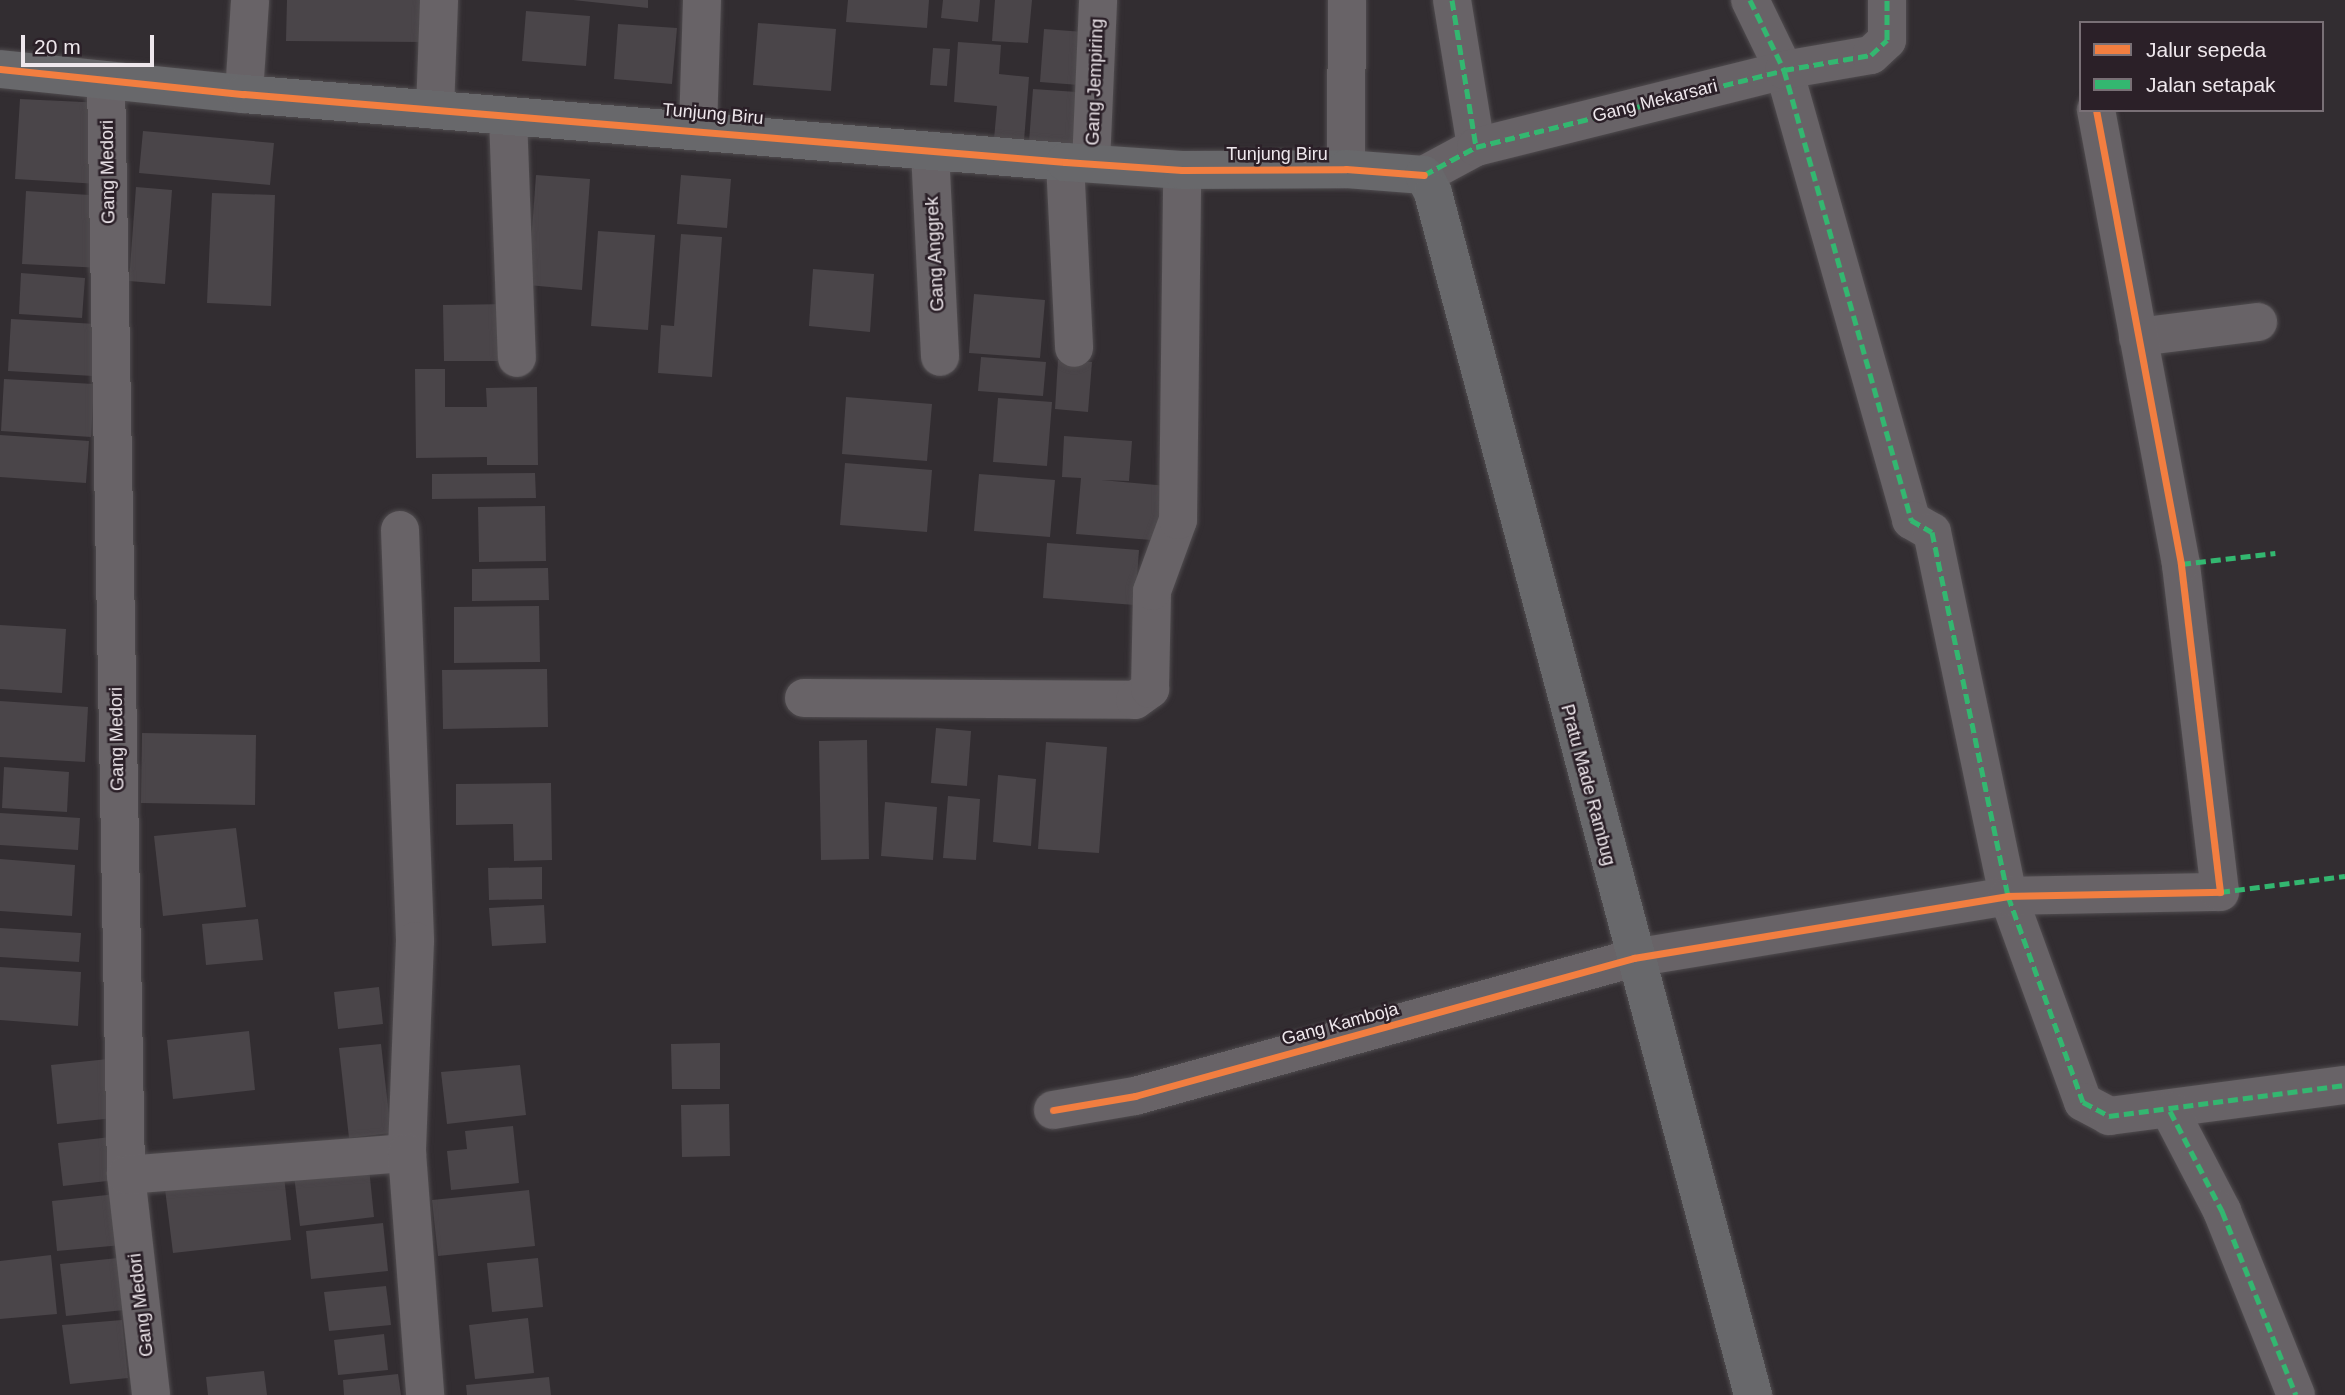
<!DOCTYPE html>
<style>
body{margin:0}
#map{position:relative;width:2345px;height:1395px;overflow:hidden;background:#322d31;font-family:Helvetica,sans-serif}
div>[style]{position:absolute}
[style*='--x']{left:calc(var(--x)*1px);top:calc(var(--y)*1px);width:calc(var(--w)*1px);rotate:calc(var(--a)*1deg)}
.building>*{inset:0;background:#4a4549}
.roads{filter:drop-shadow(0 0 2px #504c4f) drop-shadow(0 0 2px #504c4f)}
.street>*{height:38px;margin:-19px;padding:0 19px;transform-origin:19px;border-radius:19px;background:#686367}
.secondary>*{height:38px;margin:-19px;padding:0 19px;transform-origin:19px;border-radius:19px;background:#68686b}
.quiet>*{height:5px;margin-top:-2.5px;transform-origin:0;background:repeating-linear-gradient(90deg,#33b770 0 10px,transparent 0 15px)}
.cycleway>*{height:7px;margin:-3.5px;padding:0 3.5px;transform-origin:3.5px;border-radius:3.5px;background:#f27e40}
span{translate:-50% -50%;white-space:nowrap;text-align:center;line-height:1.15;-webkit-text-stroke:5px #2b2028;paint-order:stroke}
.street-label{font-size:18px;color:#eee7ec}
.legend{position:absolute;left:2079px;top:21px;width:245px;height:91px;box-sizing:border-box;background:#2b2028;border:2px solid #797076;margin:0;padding:9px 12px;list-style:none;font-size:21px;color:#eee7ec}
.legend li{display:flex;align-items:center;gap:14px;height:35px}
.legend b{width:35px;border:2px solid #797076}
.scale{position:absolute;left:21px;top:35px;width:133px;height:32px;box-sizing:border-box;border:4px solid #eee7ec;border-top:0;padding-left:9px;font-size:21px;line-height:24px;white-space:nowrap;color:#eee7ec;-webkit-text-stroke:5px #2b2028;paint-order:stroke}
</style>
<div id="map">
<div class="building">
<div style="clip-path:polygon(287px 0,421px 0,421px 42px,286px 41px)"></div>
<div style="clip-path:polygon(573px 0,648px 0,648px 8px)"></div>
<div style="clip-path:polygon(848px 0,929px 0,927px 28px,846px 22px)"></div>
<div style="clip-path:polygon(943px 0,980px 0,978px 22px,941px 18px)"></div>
<div style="clip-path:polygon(995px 0,1032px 0,1028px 43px,992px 41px)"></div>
<div style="clip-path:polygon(526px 11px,590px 16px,586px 66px,522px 61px)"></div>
<div style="clip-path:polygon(758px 23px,836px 29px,831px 91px,753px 85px)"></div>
<div style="clip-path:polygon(618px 24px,677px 28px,672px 84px,614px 79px)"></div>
<div style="clip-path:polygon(1044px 29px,1084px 32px,1079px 85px,1040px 82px)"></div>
<div style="clip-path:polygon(958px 42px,1001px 45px,999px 74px,1029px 77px,1024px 141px,994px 139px,997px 106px,954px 102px)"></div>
<div style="clip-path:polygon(933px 48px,950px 49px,947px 86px,930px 85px)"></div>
<div style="clip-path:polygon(1033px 89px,1077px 92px,1073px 146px,1029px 142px)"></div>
<div style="clip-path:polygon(20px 99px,104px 103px,99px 184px,15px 179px)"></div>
<div style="clip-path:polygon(143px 131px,274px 143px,270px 185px,139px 173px)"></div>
<div style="clip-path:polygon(536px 175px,590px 179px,582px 290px,528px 285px)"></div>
<div style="clip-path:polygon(681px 175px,731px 179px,727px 228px,677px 224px)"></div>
<div style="clip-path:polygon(136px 187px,172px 190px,165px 284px,129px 281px)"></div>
<div style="clip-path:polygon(26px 191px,106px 196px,102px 268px,22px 264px)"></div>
<div style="clip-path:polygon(212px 193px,275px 195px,271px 306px,207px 303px)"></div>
<div style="clip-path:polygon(598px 231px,655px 235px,648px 330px,591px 326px)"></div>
<div style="clip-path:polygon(681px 234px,722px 237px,712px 377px,658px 373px,661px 325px,674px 326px)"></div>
<div style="clip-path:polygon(813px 269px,874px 274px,870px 332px,809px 326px)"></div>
<div style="clip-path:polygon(21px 273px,85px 278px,82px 318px,19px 314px)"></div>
<div style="clip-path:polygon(974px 294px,1045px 300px,1040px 358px,969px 353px)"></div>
<div style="clip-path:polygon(510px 304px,510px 361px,444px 361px,443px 305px)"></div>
<div style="clip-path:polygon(11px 319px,96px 324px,93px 376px,8px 371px)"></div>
<div style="clip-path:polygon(981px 357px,1046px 362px,1043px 396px,978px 391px)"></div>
<div style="clip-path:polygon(1058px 360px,1092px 362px,1088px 412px,1055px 409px)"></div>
<div style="clip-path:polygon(415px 369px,445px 369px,445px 407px,487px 407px,486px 388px,537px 387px,538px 465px,487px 465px,487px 457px,416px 458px)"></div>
<div style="clip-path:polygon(4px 379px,94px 384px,91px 437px,1px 431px)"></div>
<div style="clip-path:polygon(846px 397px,932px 404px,927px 461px,842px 454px)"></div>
<div style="clip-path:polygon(998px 398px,1052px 402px,1047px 466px,993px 462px)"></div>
<div style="clip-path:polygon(0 435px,89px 441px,86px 483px,0 477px)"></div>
<div style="clip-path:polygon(1064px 436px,1132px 441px,1129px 481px,1101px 480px,1168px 486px,1164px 541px,1076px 534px,1081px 478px,1062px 477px)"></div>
<div style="clip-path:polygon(845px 463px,932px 470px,927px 532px,840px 525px)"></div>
<div style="clip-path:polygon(535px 473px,536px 498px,432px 499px,432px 474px)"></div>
<div style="clip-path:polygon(979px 474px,1055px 480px,1050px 537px,974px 531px)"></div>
<div style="clip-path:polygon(545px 506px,546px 561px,479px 562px,478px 507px)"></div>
<div style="clip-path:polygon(1047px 543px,1139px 550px,1135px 605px,1043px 598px)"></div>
<div style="clip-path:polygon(548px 568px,549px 600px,472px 601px,472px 569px)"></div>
<div style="clip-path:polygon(539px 606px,540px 662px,454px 663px,454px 607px)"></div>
<div style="clip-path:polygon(0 625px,66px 629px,62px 693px,0 689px)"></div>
<div style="clip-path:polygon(547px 669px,548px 727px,443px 729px,442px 670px)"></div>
<div style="clip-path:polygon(0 701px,88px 707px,85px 762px,0 757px)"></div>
<div style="clip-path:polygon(936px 728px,971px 731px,967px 786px,931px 783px)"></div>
<div style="clip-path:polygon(142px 733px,256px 735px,255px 805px,141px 803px)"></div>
<div style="clip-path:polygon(867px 740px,869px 859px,821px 860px,819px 741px)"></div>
<div style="clip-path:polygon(1046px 742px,1107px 747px,1099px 853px,1038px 849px)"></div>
<div style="clip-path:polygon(4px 767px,69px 772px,67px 812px,2px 808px)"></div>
<div style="clip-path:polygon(998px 775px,1036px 779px,1031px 846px,993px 842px)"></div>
<div style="clip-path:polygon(551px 783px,552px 860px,514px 861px,513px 824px,456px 825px,456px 784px)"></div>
<div style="clip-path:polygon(948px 796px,980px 799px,976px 860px,943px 858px)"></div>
<div style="clip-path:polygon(885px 802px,937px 807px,933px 860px,881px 856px)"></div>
<div style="clip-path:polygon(0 813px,80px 818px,78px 850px,0 845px)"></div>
<div style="clip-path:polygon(236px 828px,246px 907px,163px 916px,154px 836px)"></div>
<div style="clip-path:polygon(0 859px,75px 865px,72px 916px,0 911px)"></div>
<div style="clip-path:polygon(542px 867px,542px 899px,489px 900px,488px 868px)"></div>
<div style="clip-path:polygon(544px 905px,546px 943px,492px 946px,489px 908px)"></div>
<div style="clip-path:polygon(258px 919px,263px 960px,206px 965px,202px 924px)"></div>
<div style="clip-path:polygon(0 928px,81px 933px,79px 962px,0 957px)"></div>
<div style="clip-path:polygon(0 967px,81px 972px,78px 1026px,0 1020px)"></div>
<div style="clip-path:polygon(379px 987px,383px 1024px,338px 1029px,334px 992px)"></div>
<div style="clip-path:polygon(249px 1031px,255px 1090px,173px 1099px,167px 1040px)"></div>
<div style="clip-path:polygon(720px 1043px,720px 1089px,672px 1089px,671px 1044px)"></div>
<div style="clip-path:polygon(381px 1044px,391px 1133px,349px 1138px,339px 1048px)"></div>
<div style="clip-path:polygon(108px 1059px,114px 1118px,57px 1124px,51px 1065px)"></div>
<div style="clip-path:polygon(520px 1065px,526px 1115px,447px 1124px,441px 1072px)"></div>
<div style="clip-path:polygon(729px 1104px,730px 1156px,682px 1157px,681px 1105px)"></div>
<div style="clip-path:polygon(513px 1126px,519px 1183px,451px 1190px,447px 1151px,467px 1149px,465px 1131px)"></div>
<div style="clip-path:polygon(111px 1137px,116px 1180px,63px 1186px,58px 1143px)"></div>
<div style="clip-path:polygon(369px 1168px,374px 1217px,300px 1226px,294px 1175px)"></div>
<div style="clip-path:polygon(284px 1176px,291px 1240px,173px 1253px,165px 1189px)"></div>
<div style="clip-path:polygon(529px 1190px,535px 1246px,438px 1256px,432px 1200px)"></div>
<div style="clip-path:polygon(116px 1194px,122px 1245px,57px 1251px,52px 1201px)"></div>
<div style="clip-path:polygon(383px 1223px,388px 1271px,311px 1279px,306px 1231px)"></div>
<div style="clip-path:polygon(51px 1255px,57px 1314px,0 1319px,0 1261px)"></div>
<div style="clip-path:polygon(118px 1258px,124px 1310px,66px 1316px,60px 1264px)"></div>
<div style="clip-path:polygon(538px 1258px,543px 1307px,492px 1312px,487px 1263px)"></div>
<div style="clip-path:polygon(386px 1286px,391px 1325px,329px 1331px,324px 1292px)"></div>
<div style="clip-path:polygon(528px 1318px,534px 1373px,475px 1379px,469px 1325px)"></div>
<div style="clip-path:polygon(122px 1320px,128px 1378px,70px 1384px,62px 1325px)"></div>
<div style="clip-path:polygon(384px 1334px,388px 1370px,338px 1375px,334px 1340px)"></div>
<div style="clip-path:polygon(264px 1371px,267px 1395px,208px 1395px,206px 1377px)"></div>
<div style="clip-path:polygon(398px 1374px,401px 1395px,344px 1395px,343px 1380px)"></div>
<div style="clip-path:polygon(549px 1377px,551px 1395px,467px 1395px,466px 1385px)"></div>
</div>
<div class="roads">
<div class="street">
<div style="--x:1452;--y:0;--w:149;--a:80.7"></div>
<div style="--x:1750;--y:0;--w:78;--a:64.1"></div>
<div style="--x:1784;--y:70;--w:468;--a:74.2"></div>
<div style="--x:1911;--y:520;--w:24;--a:30"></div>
<div style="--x:1932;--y:532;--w:372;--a:78.2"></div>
<div style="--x:2008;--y:896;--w:219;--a:70"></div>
<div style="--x:2083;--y:1102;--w:30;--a:28"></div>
<div style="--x:2109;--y:1116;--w:238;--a:-7.5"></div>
<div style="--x:106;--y:81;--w:1094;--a:88.95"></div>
<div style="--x:126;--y:1175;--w:221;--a:83.5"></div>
<div style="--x:244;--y:94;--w:94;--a:-86.3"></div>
<div style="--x:435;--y:110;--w:110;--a:-87.9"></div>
<div style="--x:508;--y:117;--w:241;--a:87.9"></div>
<div style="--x:698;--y:128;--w:128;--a:-88.2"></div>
<div style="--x:930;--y:151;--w:206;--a:87.2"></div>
<div style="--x:1065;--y:162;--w:186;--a:87.2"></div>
<div style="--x:1091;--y:163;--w:163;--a:-87.5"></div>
<div style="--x:1346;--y:169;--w:169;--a:-89.7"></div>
<div style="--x:1424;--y:175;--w:59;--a:-28.3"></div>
<div style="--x:1476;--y:147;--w:317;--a:-14"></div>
<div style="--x:1784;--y:70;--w:88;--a:-9.8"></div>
<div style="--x:1871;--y:55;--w:22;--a:-43"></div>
<div style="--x:1887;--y:40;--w:40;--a:-90"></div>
<div style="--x:2138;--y:337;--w:121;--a:-7.1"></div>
<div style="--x:400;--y:530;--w:411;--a:87.9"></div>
<div style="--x:415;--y:941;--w:212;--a:92.2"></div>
<div style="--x:804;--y:698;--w:331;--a:0.3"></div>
<div style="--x:1135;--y:700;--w:19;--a:-36"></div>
<div style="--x:1150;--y:689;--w:98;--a:-88.8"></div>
<div style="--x:1152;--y:591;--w:76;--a:-69.9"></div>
<div style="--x:1178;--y:520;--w:350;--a:-89.3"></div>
<div style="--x:1053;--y:1110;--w:83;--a:-9.7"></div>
<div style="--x:1135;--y:1096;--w:518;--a:-15.46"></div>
<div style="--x:1634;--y:958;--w:379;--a:-9.4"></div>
<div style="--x:2008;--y:896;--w:212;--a:-1.1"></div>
<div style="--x:2220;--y:892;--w:330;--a:-96.8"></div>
<div style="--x:2181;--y:564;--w:462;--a:-100.6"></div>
<div style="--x:2170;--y:1111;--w:113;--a:62.5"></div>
<div style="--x:2222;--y:1211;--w:198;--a:68.1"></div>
<div style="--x:126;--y:1175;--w:282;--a:-4.5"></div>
<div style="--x:407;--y:1153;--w:243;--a:85.7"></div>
</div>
<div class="secondary">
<div style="--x:0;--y:69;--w:245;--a:5.9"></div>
<div style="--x:244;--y:94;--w:824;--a:4.73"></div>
<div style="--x:1065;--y:162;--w:117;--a:3.9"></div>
<div style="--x:1182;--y:170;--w:164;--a:-0.3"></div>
<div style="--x:1346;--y:169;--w:78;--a:4.4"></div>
<div style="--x:1424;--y:175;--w:20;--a:63"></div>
<div style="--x:1433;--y:193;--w:1244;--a:75.09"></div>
</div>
</div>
<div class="quiet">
<div style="--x:1452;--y:0;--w:149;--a:80.7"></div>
<div style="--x:1750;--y:0;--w:78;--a:64.1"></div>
<div style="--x:1784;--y:70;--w:468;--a:74.2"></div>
<div style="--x:1911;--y:520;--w:24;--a:30"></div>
<div style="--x:1932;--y:532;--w:372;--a:78.2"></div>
<div style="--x:2008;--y:896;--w:219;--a:70"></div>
<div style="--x:2083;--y:1102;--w:30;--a:28"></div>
<div style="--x:2109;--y:1116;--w:238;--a:-7.5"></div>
<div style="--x:1424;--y:175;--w:59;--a:-28.3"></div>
<div style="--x:1476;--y:147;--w:317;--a:-14"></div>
<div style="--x:1784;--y:70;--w:88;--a:-9.8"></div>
<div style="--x:1871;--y:55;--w:22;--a:-43"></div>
<div style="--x:1887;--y:40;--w:40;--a:-90"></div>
<div style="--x:2181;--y:564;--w:95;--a:-6.7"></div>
<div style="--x:2220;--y:892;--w:126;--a:-7.3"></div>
<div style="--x:2170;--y:1111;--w:113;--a:62.5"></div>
<div style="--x:2222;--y:1211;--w:198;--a:68.1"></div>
</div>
<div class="cycleway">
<div style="--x:0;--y:69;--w:245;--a:5.9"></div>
<div style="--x:244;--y:94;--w:824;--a:4.73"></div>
<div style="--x:1065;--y:162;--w:117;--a:3.9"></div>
<div style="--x:1182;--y:170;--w:164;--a:-0.3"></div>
<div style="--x:1346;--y:169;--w:78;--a:4.4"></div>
<div style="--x:1053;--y:1110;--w:83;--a:-9.7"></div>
<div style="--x:1135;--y:1096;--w:518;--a:-15.46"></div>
<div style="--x:1634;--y:958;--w:379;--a:-9.4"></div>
<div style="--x:2008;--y:896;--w:212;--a:-1.1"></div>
<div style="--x:2220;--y:892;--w:330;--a:-96.8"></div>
<div style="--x:2181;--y:564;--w:462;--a:-100.6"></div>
</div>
<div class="street-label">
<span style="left:1095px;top:82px;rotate:-88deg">Gang Jempiring</span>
<span style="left:1655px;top:101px;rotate:-14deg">Gang Mekarsari</span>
<span style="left:713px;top:114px;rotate:5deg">Tunjung Biru</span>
<span style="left:1277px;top:154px">Tunjung Biru</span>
<span style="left:108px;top:172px;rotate:-91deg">Gang Medori</span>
<span style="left:935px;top:254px;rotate:-93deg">Gang Anggrek</span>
<span style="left:117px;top:739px;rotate:-91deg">Gang Medori</span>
<span style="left:1588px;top:785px;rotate:75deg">Pratu Made Rambug</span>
<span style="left:1340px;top:1024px;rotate:-15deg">Gang Kamboja</span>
<span style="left:141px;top:1305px;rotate:-97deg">Gang Medori</span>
</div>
<ul class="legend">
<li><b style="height:9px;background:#f27e40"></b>Jalur sepeda</li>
<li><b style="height:9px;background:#33b770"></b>Jalan setapak</li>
</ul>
<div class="scale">20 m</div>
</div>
